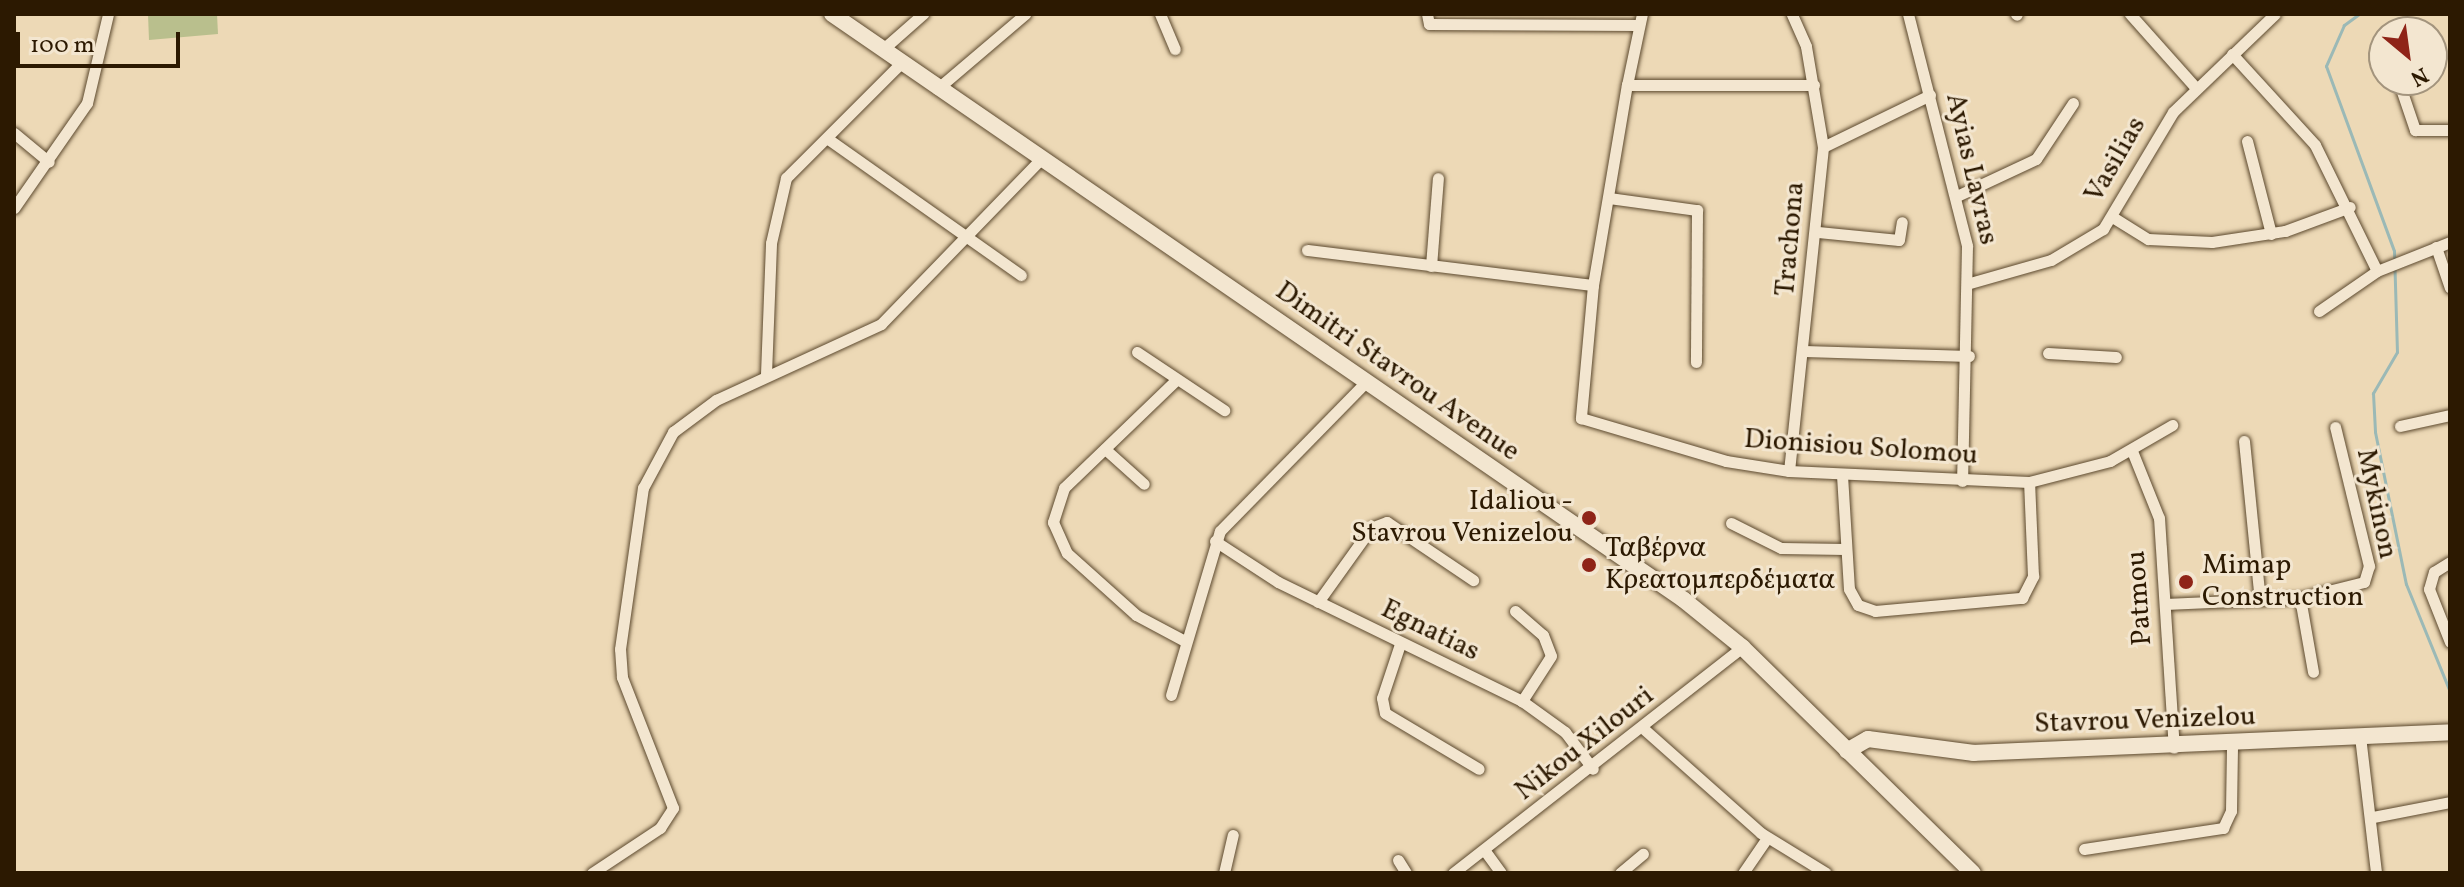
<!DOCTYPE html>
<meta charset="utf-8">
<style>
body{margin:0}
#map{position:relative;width:2464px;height:887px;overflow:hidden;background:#edd9b6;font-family:Vollkorn,serif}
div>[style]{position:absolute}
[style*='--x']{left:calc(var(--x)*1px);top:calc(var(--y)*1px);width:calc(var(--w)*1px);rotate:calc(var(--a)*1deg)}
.green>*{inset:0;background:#b9bf8d}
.stream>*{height:3px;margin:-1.5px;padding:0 1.5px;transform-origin:1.5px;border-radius:1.5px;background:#9bb9b6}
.roads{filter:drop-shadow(0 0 2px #5c492e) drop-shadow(0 0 2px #5c492e)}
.street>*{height:11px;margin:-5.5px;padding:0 5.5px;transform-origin:5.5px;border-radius:5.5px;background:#f3e6d0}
.secondary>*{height:16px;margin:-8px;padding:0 8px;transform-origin:8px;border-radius:8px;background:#f3e6d0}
.dots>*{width:22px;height:22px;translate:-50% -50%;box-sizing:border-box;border:4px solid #f3e6d0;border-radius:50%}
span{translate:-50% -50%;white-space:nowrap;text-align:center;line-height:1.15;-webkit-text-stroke:6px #f3e6d0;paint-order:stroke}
.street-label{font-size:28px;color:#2c1901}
.poi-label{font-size:28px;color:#2c1901}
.right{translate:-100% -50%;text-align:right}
.left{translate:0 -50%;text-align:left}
.frame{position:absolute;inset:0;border:16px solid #2c1901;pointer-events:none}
.north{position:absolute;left:2368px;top:16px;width:80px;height:80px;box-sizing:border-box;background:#f3e6d0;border:2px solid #a3947d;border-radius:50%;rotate:151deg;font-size:22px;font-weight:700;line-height:32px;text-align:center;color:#2c1901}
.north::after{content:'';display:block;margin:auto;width:28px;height:36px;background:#8f2418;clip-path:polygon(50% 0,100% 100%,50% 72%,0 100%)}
.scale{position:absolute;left:16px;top:32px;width:164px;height:36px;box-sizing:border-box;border:4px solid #2c1901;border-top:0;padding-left:10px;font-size:24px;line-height:28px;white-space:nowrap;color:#2c1901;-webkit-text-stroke:6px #f3e6d0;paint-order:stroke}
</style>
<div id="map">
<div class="green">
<div style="clip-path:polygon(148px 14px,217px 14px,218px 34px,149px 40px)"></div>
</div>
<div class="stream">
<div style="--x:2359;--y:14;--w:19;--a:144"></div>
<div style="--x:2344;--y:25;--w:45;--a:113.7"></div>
<div style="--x:2326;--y:66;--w:197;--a:69.8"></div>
<div style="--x:2394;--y:251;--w:101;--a:88.3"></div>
<div style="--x:2397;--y:352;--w:48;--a:120.3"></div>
<div style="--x:2373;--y:393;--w:39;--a:87"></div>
<div style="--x:2375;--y:432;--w:155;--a:78.5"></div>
<div style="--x:2406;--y:584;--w:117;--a:67.8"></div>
</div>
<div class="roads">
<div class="street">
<div style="--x:1160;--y:14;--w:38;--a:67"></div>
<div style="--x:1427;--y:14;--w:10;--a:79"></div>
<div style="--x:1429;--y:24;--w:210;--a:0.3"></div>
<div style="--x:1908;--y:14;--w:239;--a:75.7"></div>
<div style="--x:1967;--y:246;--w:235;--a:91.2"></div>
<div style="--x:2016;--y:14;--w:1;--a:45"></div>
<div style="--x:2130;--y:14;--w:98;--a:48.3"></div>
<div style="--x:882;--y:50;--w:55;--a:-41.3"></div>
<div style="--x:2232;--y:54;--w:123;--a:47.6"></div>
<div style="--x:2315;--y:145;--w:140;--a:63.8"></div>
<div style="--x:2398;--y:80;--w:53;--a:71.2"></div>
<div style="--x:2415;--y:130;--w:35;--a:0"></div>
<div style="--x:1627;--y:85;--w:73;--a:-78.1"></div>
<div style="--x:937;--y:89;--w:116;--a:-40.4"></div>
<div style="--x:14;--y:133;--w:45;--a:39.6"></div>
<div style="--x:828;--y:139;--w:236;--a:35.2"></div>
<div style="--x:2247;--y:141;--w:96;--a:75.5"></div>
<div style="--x:1823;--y:147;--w:119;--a:-25.9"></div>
<div style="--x:1959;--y:195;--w:85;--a:-25.1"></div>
<div style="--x:2036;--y:159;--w:67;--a:-56.5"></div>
<div style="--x:1609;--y:198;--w:89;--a:7.8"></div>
<div style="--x:1697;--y:210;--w:152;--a:90.4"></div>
<div style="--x:14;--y:208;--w:128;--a:-55.2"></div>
<div style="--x:87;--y:103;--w:91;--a:-76.7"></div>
<div style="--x:2114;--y:218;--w:40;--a:32"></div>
<div style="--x:2148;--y:239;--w:64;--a:2.7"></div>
<div style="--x:2212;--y:242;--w:74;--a:-8.6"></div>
<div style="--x:2285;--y:231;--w:69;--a:-20.3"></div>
<div style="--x:1818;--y:232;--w:81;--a:5.6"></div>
<div style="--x:1899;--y:240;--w:18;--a:-81"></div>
<div style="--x:2436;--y:247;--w:43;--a:71.1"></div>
<div style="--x:1307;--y:250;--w:288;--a:7"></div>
<div style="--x:1593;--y:285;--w:134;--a:95.2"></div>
<div style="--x:1581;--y:418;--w:151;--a:16.5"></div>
<div style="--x:1726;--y:461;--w:64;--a:9"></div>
<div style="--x:1789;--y:471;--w:240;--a:2.6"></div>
<div style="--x:2029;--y:482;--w:84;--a:-14.5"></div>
<div style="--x:2110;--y:461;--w:72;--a:-30.1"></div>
<div style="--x:1431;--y:266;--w:88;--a:-85.5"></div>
<div style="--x:1970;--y:283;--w:84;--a:-15.9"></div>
<div style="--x:2051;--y:260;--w:61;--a:-30.8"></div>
<div style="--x:2103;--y:229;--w:136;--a:-59.1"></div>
<div style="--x:2173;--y:112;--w:141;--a:-43.9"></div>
<div style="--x:1593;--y:285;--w:203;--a:-80.4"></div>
<div style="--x:1627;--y:85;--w:187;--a:0"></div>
<div style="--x:2319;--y:311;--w:70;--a:-34.6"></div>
<div style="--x:2377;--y:271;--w:79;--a:-21.7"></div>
<div style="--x:1804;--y:351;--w:165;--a:1.7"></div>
<div style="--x:1137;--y:352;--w:105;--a:33.7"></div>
<div style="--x:2048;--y:353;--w:68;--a:3.4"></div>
<div style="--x:766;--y:374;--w:131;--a:-87.8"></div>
<div style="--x:771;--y:243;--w:67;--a:-77"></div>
<div style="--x:786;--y:178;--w:163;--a:-45"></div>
<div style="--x:1175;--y:381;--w:154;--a:136.1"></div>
<div style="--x:1064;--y:488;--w:36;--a:108"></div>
<div style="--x:1053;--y:522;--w:34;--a:66"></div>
<div style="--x:1067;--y:553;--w:93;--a:41.9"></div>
<div style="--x:1136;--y:615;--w:55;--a:28"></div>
<div style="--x:2400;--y:426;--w:51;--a:-12.4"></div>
<div style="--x:2244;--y:441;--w:160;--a:84.3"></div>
<div style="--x:1105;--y:449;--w:52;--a:41.9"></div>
<div style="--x:2132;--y:451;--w:72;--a:68.1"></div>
<div style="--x:2159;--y:518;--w:230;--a:86.3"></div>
<div style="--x:1789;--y:471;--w:326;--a:-84"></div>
<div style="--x:1823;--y:147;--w:102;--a:-99.6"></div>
<div style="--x:1806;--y:46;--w:35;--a:-114"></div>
<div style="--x:1842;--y:475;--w:114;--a:86.5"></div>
<div style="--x:1849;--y:589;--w:18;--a:61"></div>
<div style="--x:1858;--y:605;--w:18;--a:19"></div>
<div style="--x:1875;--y:611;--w:148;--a:-5.1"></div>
<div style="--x:2022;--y:598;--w:25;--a:-63"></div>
<div style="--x:2033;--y:576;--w:94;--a:-92.4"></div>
<div style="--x:1731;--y:523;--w:56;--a:26.6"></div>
<div style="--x:1781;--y:548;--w:64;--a:0.9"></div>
<div style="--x:1215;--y:541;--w:75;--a:33.1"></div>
<div style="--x:1278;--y:582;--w:271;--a:26"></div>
<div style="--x:1522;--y:701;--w:53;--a:35.8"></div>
<div style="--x:1565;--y:732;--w:46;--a:52.9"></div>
<div style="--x:2300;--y:598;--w:75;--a:80"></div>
<div style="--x:1318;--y:602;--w:91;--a:-54.4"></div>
<div style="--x:1371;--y:528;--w:17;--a:-21"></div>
<div style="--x:1387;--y:522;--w:104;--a:34"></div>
<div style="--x:2165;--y:604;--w:135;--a:-2.5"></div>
<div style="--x:2300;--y:598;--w:66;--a:-14"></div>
<div style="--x:2364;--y:582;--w:17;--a:-73"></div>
<div style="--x:2369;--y:566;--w:143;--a:-103.7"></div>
<div style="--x:1515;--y:611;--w:37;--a:41"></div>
<div style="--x:1543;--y:635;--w:22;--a:69"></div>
<div style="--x:1551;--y:656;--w:54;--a:122.8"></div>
<div style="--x:2450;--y:642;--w:57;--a:-111.6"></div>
<div style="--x:2429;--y:589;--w:18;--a:-74"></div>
<div style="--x:2434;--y:572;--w:19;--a:-32"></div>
<div style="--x:1400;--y:644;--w:57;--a:108.4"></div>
<div style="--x:1382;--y:698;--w:15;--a:79"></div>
<div style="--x:1385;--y:713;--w:109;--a:30.8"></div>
<div style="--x:1171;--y:695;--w:171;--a:-73.4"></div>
<div style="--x:1220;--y:531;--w:207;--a:-45.6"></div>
<div style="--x:1645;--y:730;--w:155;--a:41.6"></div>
<div style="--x:1761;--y:833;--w:76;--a:31.6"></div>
<div style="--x:2360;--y:736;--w:138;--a:83.3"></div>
<div style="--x:2373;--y:817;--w:78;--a:-11"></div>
<div style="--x:2084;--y:849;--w:141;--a:-8.6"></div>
<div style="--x:2223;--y:828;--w:19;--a:-65"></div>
<div style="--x:2231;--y:811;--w:65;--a:-89.1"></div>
<div style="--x:1485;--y:851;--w:27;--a:54"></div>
<div style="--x:1398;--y:860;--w:15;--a:58"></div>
<div style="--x:592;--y:873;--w:82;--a:-33.5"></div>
<div style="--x:660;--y:828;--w:24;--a:-57"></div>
<div style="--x:673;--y:808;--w:141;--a:-111.3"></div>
<div style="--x:622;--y:677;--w:28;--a:-94"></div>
<div style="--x:620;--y:649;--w:163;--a:-81.9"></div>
<div style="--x:643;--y:488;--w:64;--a:-61.8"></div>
<div style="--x:673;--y:432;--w:54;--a:-36.7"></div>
<div style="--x:716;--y:400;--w:182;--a:-24.7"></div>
<div style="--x:881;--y:324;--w:233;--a:-45.9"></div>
<div style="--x:1224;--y:873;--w:39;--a:-77"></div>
<div style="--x:1453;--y:873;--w:367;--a:-38"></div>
<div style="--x:1620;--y:873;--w:30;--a:-40"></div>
<div style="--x:1743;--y:873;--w:42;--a:-55.6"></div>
</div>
<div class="secondary">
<div style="--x:832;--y:14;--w:1034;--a:34.52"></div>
<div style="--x:1684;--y:600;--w:75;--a:39"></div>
<div style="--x:1742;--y:647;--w:323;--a:44.4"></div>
<div style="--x:1847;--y:751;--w:24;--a:-30"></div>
<div style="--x:1868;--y:739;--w:107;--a:7.5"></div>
<div style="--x:1974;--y:753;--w:476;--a:-2.5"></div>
</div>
</div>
<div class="dots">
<div style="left:1589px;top:518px;background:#8f2418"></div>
<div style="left:1589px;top:565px;background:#8f2418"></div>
<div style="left:2186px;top:582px;background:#8f2418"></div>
</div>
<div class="street-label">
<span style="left:2116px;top:160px;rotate:-60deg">Vasilias</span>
<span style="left:1971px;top:169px;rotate:77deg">Ayias Lavras</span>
<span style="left:1791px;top:239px;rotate:-85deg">Trachona</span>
<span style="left:1397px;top:372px;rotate:35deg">Dimitri Stavrou Avenue</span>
<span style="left:1861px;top:448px;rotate:4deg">Dionisiou Solomou</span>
<span style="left:2376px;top:504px;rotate:78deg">Mykinon</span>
<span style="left:2140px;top:598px;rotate:-94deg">Patmou</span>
<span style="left:1430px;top:631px;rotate:26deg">Egnatias</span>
<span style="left:2145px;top:721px;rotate:-2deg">Stavrou Venizelou</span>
<span style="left:1585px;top:744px;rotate:-38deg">Nikou Xilouri</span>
</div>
<div class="poi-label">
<span class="right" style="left:1573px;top:518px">Idaliou -<br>Stavrou Venizelou</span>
<span class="left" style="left:1605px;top:565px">Ταβέρνα<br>Κρεατομπερδέματα</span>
<span class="left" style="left:2202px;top:582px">Mimap<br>Construction</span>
</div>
<div class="frame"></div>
<div class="north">N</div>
<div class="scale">100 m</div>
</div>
